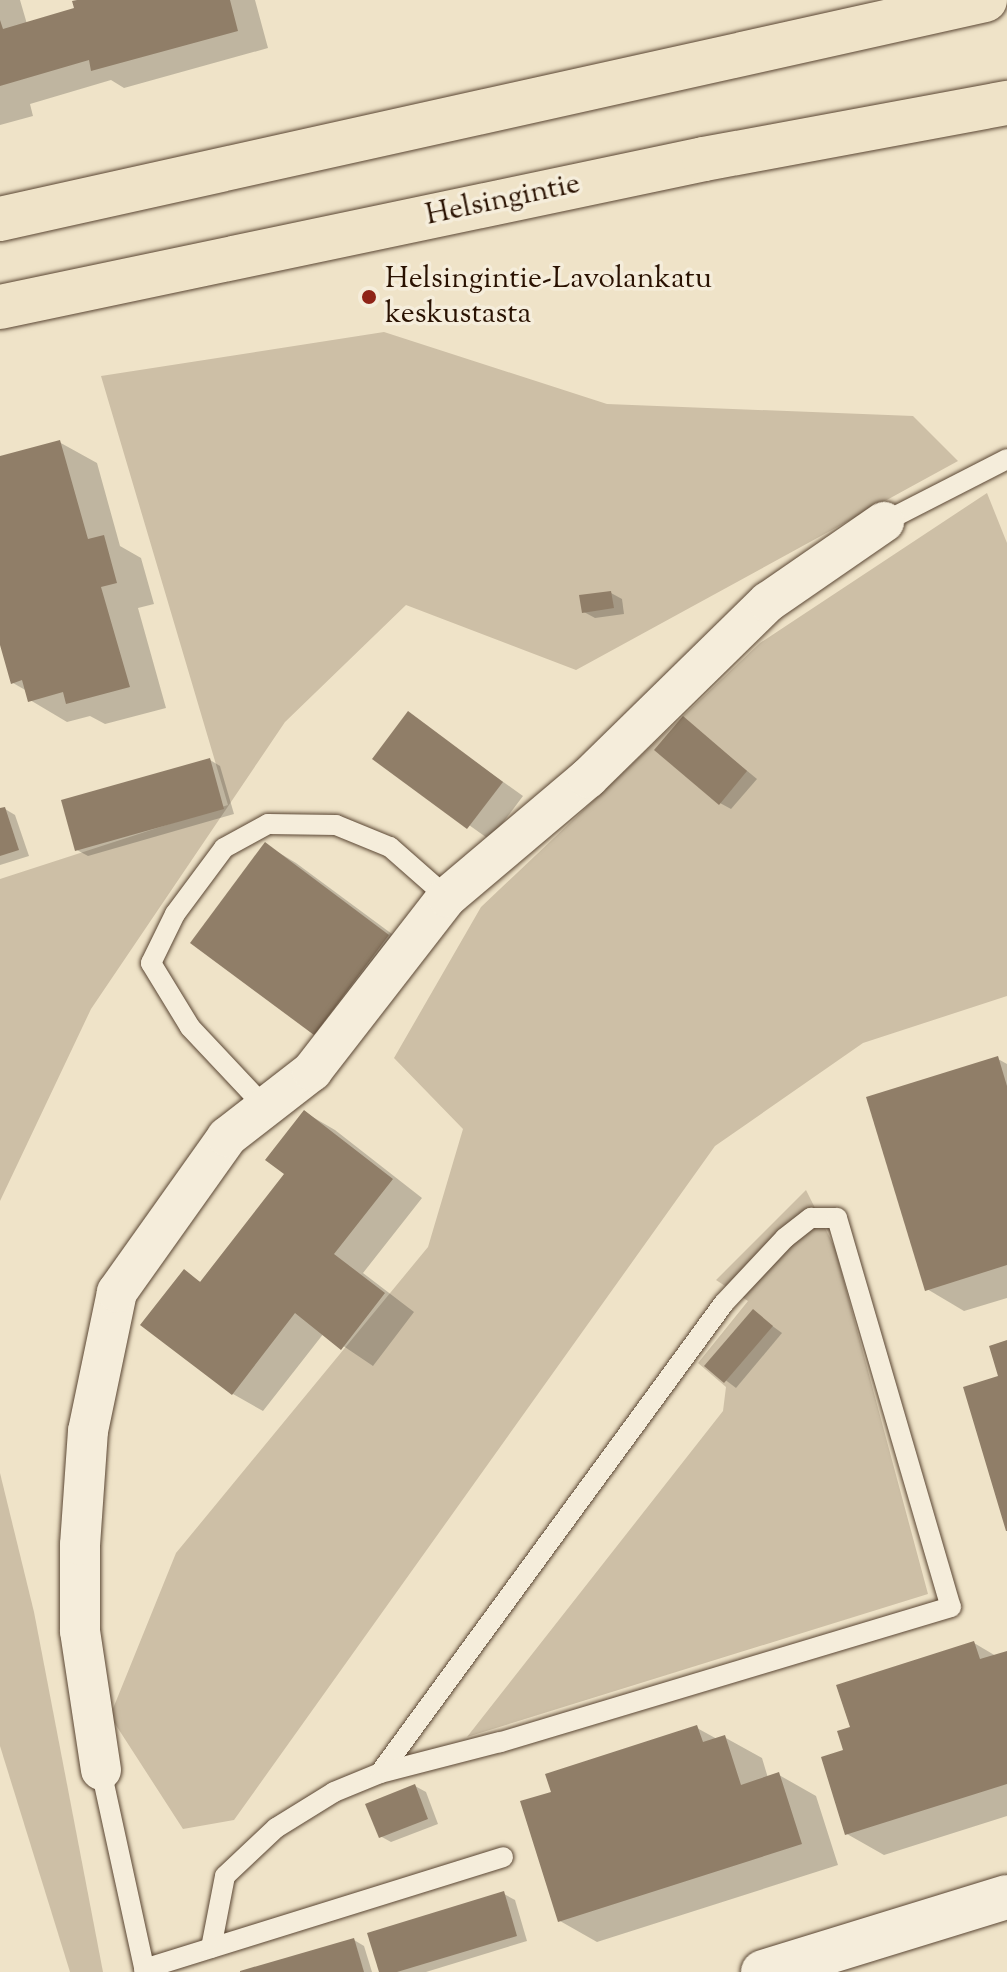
<!DOCTYPE html>
<style>
body{margin:0}
#map{position:relative;width:1007px;height:1972px;overflow:hidden;background:#efe3c8;font-family:"Sorts Mill Goudy",serif}
div>[style]{position:absolute}
[style*='--x']{left:calc(var(--x)*1px);top:calc(var(--y)*1px);width:calc(var(--w)*1px);rotate:calc(var(--a)*1deg)}
.green>*{inset:0;background:#cdbfa6}
.shadow>*{inset:0;background:#0003}
.building>*{inset:0;background:#907e68}
.roads{filter:drop-shadow(0 0 2px #5a4633) drop-shadow(0 0 2px #5a4633)}
.service>*{height:20px;margin:-10px;padding:0 10px;transform-origin:10px;border-radius:10px;background:#f5eddb}
.minor>*{height:40px;margin:-20px;padding:0 20px;transform-origin:20px;border-radius:20px;background:#f5eddb}
.tertiary>*{height:44px;margin:-22px;padding:0 22px;transform-origin:22px;border-radius:22px;background:#f5eddb}
.primary>*{height:44px;margin:-22px;padding:0 22px;transform-origin:22px;border-radius:22px;background:#efe3c8}
.dots>*{width:22px;height:22px;translate:-50% -50%;box-sizing:border-box;border:4px solid #f5eddb;border-radius:50%}
span{translate:-50% -50%;white-space:nowrap;text-align:center;line-height:1.15;-webkit-text-stroke:7px #f5eddb;paint-order:stroke}
.street-label{font-size:30px;color:#291101}
.poi-label{font-size:30px;color:#291101}
.left{translate:0 -50%;text-align:left}
</style>
<div id="map">
<div class="green">
<div style="clip-path:polygon(384px 332px,607px 404px,913px 416px,958px 461px,576px 670px,406px 605px,285px 722px,91px 1009px,0 1201px,0 879px,228px 805px,101px 376px)"></div>
<div style="clip-path:polygon(987px 493px,1007px 543px,1007px 996px,863px 1043px,715px 1146px,234px 1820px,183px 1829px,110px 1716px,176px 1553px,428px 1247px,463px 1129px,394px 1058px,481px 907px,760px 643px)"></div>
<div style="clip-path:polygon(806px 1190px,835px 1248px,928px 1594px,467px 1737px,723px 1411px,726px 1387px,698px 1363px,748px 1301px,716px 1280px)"></div>
<div style="clip-path:polygon(0 1473px,34px 1612px,103px 1972px,70px 1972px,0 1746px)"></div>
</div>
<div class="shadow">
<div style="clip-path:polygon(0 0,20px 0,27px 24px,76px 9px,85px 0,255px 0,268px 48px,124px 88px,111px 80px,30px 104px,33px 116px,0 125px)"></div>
<div style="clip-path:polygon(59px 442px,97px 463px,120px 546px,141px 558px,154px 604px,138px 608px,166px 708px,105px 724px,90px 716px,67px 722px,30px 700px,27px 691px,13px 683px,0 638px,0 458px)"></div>
<div style="clip-path:polygon(611px 593px,622px 599px,624px 614px,595px 618px,584px 612px)"></div>
<div style="clip-path:polygon(408px 714px,523px 796px,490px 840px,375px 758px)"></div>
<div style="clip-path:polygon(684px 719px,757px 779px,731px 809px,720px 803px)"></div>
<div style="clip-path:polygon(210px 760px,220px 766px,234px 814px,88px 856px,77px 850px)"></div>
<div style="clip-path:polygon(5px 809px,15px 815px,29px 856px,0 865px,0 810px)"></div>
<div style="clip-path:polygon(266px 845px,296px 863px,419px 954px,346px 1051px,315px 1034px,192px 942px)"></div>
<div style="clip-path:polygon(998px 1059px,1007px 1064px,1007px 1298px,964px 1311px,927px 1289px)"></div>
<div style="clip-path:polygon(304px 1112px,335px 1130px,422px 1198px,363px 1273px,414px 1312px,373px 1366px,324px 1333px,263px 1411px,233px 1394px,143px 1325px,184px 1272px,202px 1283px,286px 1173px)"></div>
<div style="clip-path:polygon(753px 1312px,782px 1333px,736px 1388px,707px 1366px)"></div>
<div style="clip-path:polygon(974px 1643px,996px 1656px,1007px 1653px,1007px 1816px,884px 1855px,847px 1834px,845px 1752px,852px 1728px)"></div>
<div style="clip-path:polygon(697px 1728px,717px 1739px,724px 1737px,762px 1758px,768px 1778px,779px 1775px,816px 1796px,838px 1865px,597px 1942px,560px 1921px,554px 1794px)"></div>
<div style="clip-path:polygon(415px 1786px,426px 1792px,438px 1824px,391px 1842px,380px 1836px)"></div>
<div style="clip-path:polygon(504px 1894px,515px 1900px,527px 1941px,426px 1972px,381px 1972px)"></div>
<div style="clip-path:polygon(354px 1940px,364px 1946px,372px 1972px,245px 1972px)"></div>
</div>
<div class="building">
<div style="clip-path:polygon(77px 0,230px 0,238px 31px,91px 71px,89px 60px,0 86px,0 20px,3px 29px,74px 8px,72px 1px)"></div>
<div style="clip-path:polygon(60px 440px,88px 539px,104px 535px,117px 583px,101px 587px,130px 687px,66px 704px,63px 692px,28px 702px,22px 680px,11px 684px,0 645px,0 456px)"></div>
<div style="clip-path:polygon(611px 591px,614px 608px,582px 613px,579px 595px)"></div>
<div style="clip-path:polygon(408px 711px,503px 782px,467px 829px,372px 759px)"></div>
<div style="clip-path:polygon(683px 716px,747px 771px,719px 805px,654px 750px)"></div>
<div style="clip-path:polygon(210px 758px,224px 809px,75px 851px,61px 800px)"></div>
<div style="clip-path:polygon(5px 807px,19px 850px,0 856px,0 808px)"></div>
<div style="clip-path:polygon(265px 842px,389px 935px,314px 1035px,190px 943px)"></div>
<div style="clip-path:polygon(998px 1056px,1007px 1086px,1007px 1265px,925px 1291px,866px 1097px)"></div>
<div style="clip-path:polygon(304px 1110px,393px 1179px,334px 1254px,385px 1293px,341px 1350px,295px 1313px,232px 1395px,140px 1325px,184px 1269px,200px 1282px,284px 1174px,265px 1160px)"></div>
<div style="clip-path:polygon(753px 1309px,773px 1326px,724px 1383px,704px 1366px)"></div>
<div style="clip-path:polygon(1007px 1340px,1007px 1531px,1006px 1531px,963px 1387px,998px 1376px,989px 1346px)"></div>
<div style="clip-path:polygon(974px 1641px,980px 1659px,1007px 1651px,1007px 1784px,845px 1835px,821px 1757px,843px 1750px,837px 1731px,850px 1727px,836px 1685px)"></div>
<div style="clip-path:polygon(697px 1725px,703px 1742px,725px 1735px,741px 1785px,779px 1772px,802px 1844px,558px 1922px,520px 1801px,551px 1792px,545px 1774px)"></div>
<div style="clip-path:polygon(415px 1784px,428px 1819px,379px 1838px,365px 1804px)"></div>
<div style="clip-path:polygon(504px 1891px,517px 1936px,397px 1972px,379px 1972px,367px 1933px)"></div>
<div style="clip-path:polygon(354px 1938px,364px 1972px,240px 1972px,240px 1971px)"></div>
</div>
<div class="roads">
<div class="service">
<div style="--x:884;--y:522;--w:138;--a:-27.1"></div>
<div style="--x:265;--y:1107;--w:110;--a:-133.2"></div>
<div style="--x:190;--y:1027;--w:75;--a:-121.4"></div>
<div style="--x:151;--y:963;--w:55;--a:-63.9"></div>
<div style="--x:175;--y:914;--w:82;--a:-53.4"></div>
<div style="--x:224;--y:848;--w:50;--a:-28.6"></div>
<div style="--x:268;--y:824;--w:68;--a:0.8"></div>
<div style="--x:336;--y:825;--w:58;--a:22.2"></div>
<div style="--x:390;--y:847;--w:76;--a:41.3"></div>
<div style="--x:101;--y:1770;--w:207;--a:77.7"></div>
<div style="--x:211;--y:1948;--w:73;--a:-79"></div>
<div style="--x:225;--y:1876;--w:70;--a:-43.3"></div>
<div style="--x:276;--y:1828;--w:68;--a:-31.8"></div>
<div style="--x:334;--y:1792;--w:50;--a:-22.4"></div>
<div style="--x:380;--y:1773;--w:582;--a:-53.8"></div>
<div style="--x:724;--y:1303;--w:89;--a:-46.8"></div>
<div style="--x:785;--y:1238;--w:33;--a:-38"></div>
<div style="--x:811;--y:1218;--w:26;--a:0"></div>
<div style="--x:837;--y:1218;--w:405;--a:73.7"></div>
<div style="--x:951;--y:1607;--w:471;--a:163.3"></div>
<div style="--x:500;--y:1742;--w:124;--a:165.5"></div>
<div style="--x:144;--y:1969;--w:376;--a:-17.3"></div>
</div>
<div class="minor">
<div style="--x:101;--y:1770;--w:141;--a:-98.6"></div>
<div style="--x:80;--y:1631;--w:86;--a:-90"></div>
<div style="--x:80;--y:1545;--w:114;--a:-86"></div>
<div style="--x:88;--y:1431;--w:142;--a:-78.2"></div>
<div style="--x:117;--y:1292;--w:190;--a:-54.6"></div>
<div style="--x:227;--y:1137;--w:108;--a:-37.8"></div>
<div style="--x:312;--y:1071;--w:220;--a:-52.2"></div>
<div style="--x:447;--y:897;--w:185;--a:-40.2"></div>
<div style="--x:588;--y:778;--w:252;--a:-44.4"></div>
<div style="--x:768;--y:602;--w:141;--a:-34.6"></div>
</div>
<div class="tertiary">
<div style="--x:763;--y:1972;--w:255;--a:-17.1"></div>
</div>
<div class="primary">
<div style="--x:0;--y:219;--w:1009;--a:-12.53"></div>
<div style="--x:0;--y:307;--w:719;--a:-11.87"></div>
<div style="--x:704;--y:159;--w:308;--a:-10.5"></div>
</div>
</div>
<div class="dots">
<div style="left:369px;top:297px;background:#8f2418"></div>
</div>
<div class="street-label">
<span style="left:503px;top:201px;rotate:-12deg">Helsingintie</span>
</div>
<div class="poi-label">
<span class="left" style="left:385px;top:297px">Helsingintie-Lavolankatu<br>keskustasta</span>
</div>
</div>
